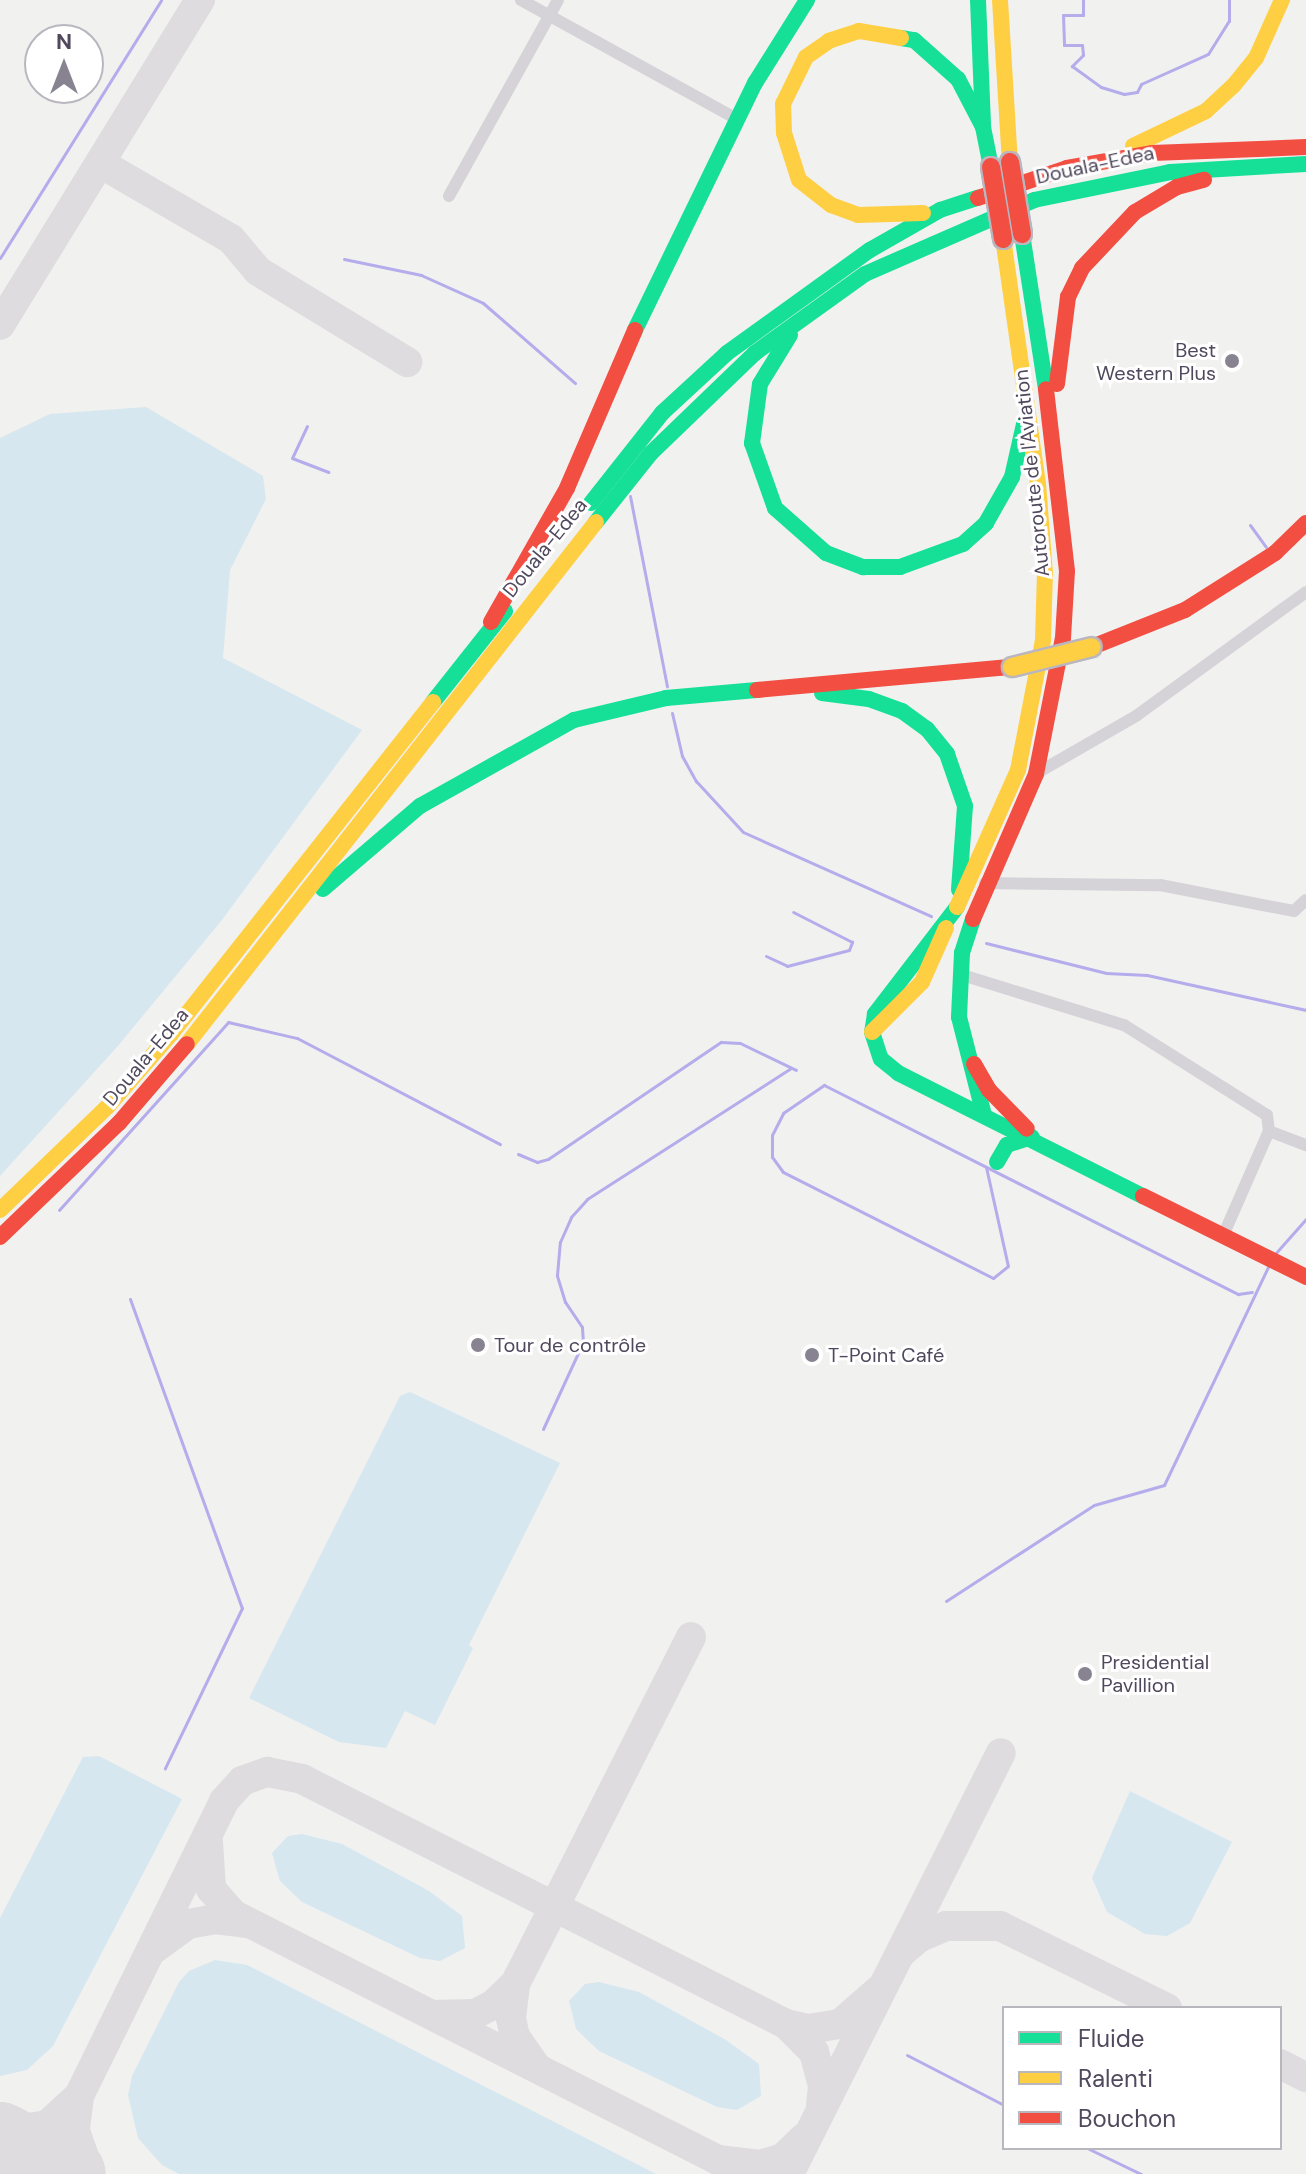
<!DOCTYPE html>
<meta charset="utf-8">
<style>
body{margin:0}
#map{position:relative;width:1306px;height:2174px;overflow:hidden;background:#f1f1f0;font-family:"DM Sans",sans-serif}
div>[style]{position:absolute}
.green>*{inset:0;background:#d6e7ef}
.stream>*{height:3px;margin:-1.5px;padding:0 1.5px;transform-origin:1.5px;border-radius:1.5px;background:#b4aceb}
.taxiway>*{height:30px;margin:-15px;padding:0 15px;transform-origin:15px;border-radius:15px;background:#dedcde}
.runway>*{height:74px;margin:-37px;padding:0 37px;transform-origin:37px;border-radius:37px;background:#dedcde}
.street>*{height:12px;margin:-6px;padding:0 6px;transform-origin:6px;border-radius:6px;background:#d5d3d8}
.fast>*{height:16px;margin:-8px;padding:0 8px;transform-origin:8px;border-radius:8px;background:#16e098}
.slow>*{height:16px;margin:-8px;padding:0 8px;transform-origin:8px;border-radius:8px;background:#ffcf43}
.jam>*{height:16px;margin:-8px;padding:0 8px;transform-origin:8px;border-radius:8px;background:#f24e42}
.bridges{filter:drop-shadow(2px 0 #bab6bf) drop-shadow(-2px 0 #bab6bf) drop-shadow(0 2px #bab6bf) drop-shadow(0 -2px #bab6bf)}
.slow-bridge>*{height:18px;margin:-9px;padding:0 9px;transform-origin:9px;border-radius:9px;background:#ffcf43}
.jam-bridge>*{height:18px;margin:-9px;padding:0 9px;transform-origin:9px;border-radius:9px;background:#f24e42}
.dots>*{width:22px;height:22px;translate:-50% -50%;box-sizing:border-box;border:4px solid #fff;border-radius:50%}
span{translate:-50% -50%;white-space:nowrap;text-align:center;line-height:1.15;-webkit-text-stroke:6px #fff;paint-order:stroke}
.street-label{font-size:20px;color:#50485c}
.poi-label{font-size:20px;color:#50485c}
.right{translate:-100% -50%;text-align:right}
.left{translate:0 -50%;text-align:left}
.legend{position:absolute;left:1002px;top:2006px;width:280px;height:144px;box-sizing:border-box;background:#fff;border:2px solid #b9b6be;margin:0;padding:10px 14px;list-style:none;font-size:24px;color:#50485c}
.legend li{display:flex;align-items:center;gap:16px;height:40px}
.legend b{width:40px;border:2px solid #b9b6be}
.north{position:absolute;left:24px;top:24px;width:80px;height:80px;box-sizing:border-box;background:#fff;border:2px solid #b9b6be;border-radius:50%;rotate:0deg;font-size:22px;font-weight:700;line-height:32px;text-align:center;color:#50485c}
.north::after{content:'';display:block;margin:auto;width:28px;height:36px;background:#888390;clip-path:polygon(50% 0,100% 100%,50% 72%,0 100%)}
</style>
<div id="map">
<div class="green">
<i style="clip-path:polygon(146px 407px,263px 476px,266px 499px,230px 570px,223px 658px,362px 730px,222px 920px,117px 1047px,0 1176px,0 438px,50px 414px)"></i>
<i style="clip-path:polygon(410px 1392px,560px 1463px,469px 1645px,473px 1648px,435px 1725px,405px 1711px,386px 1748px,339px 1742px,249px 1698px,400px 1396px)"></i>
<i style="clip-path:polygon(99px 1756px,182px 1799px,53px 2046px,27px 2070px,0 2076px,0 1918px,83px 1757px)"></i>
<i style="clip-path:polygon(1130px 1791px,1232px 1842px,1190px 1923px,1167px 1936px,1145px 1934px,1107px 1912px,1092px 1878px)"></i>
<i style="clip-path:polygon(302px 1834px,342px 1844px,429px 1891px,462px 1916px,465px 1948px,440px 1961px,420px 1958px,302px 1902px,280px 1881px,272px 1853px,288px 1836px)"></i>
<i style="clip-path:polygon(215px 1960px,247px 1965px,656px 2174px,179px 2174px,162px 2165px,138px 2138px,128px 2095px,132px 2076px,179px 1982px,189px 1971px)"></i>
<i style="clip-path:polygon(599px 1982px,639px 1992px,726px 2040px,759px 2064px,761px 2096px,737px 2110px,717px 2107px,599px 2051px,576px 2029px,569px 2001px,585px 1984px)"></i>
</div>
<div class="stream">
<i style="left:1083px;top:0;width:15px;rotate:90deg"></i>
<i style="left:1083px;top:15px;width:20px;rotate:180deg"></i>
<i style="left:1063px;top:15px;width:30px;rotate:88deg"></i>
<i style="left:1064px;top:45px;width:18px"></i>
<i style="left:1082px;top:45px;width:10px;rotate:84deg"></i>
<i style="left:1083px;top:55px;width:16px;rotate:135deg"></i>
<i style="left:1072px;top:66px;width:36px;rotate:36deg"></i>
<i style="left:1101px;top:87px;width:24px;rotate:17deg"></i>
<i style="left:1124px;top:94px;width:13px;rotate:-9deg"></i>
<i style="left:1137px;top:92px;width:9px;rotate:-63deg"></i>
<i style="left:1141px;top:84px;width:73px;rotate:-24.1deg"></i>
<i style="left:1208px;top:54px;width:39px;rotate:-58deg"></i>
<i style="left:1229px;top:21px;width:21px;rotate:-90deg"></i>
<i style="left:0;top:258px;width:304px;rotate:-58deg"></i>
<i style="left:344px;top:259px;width:79px;rotate:11.7deg"></i>
<i style="left:421px;top:275px;width:68px;rotate:24.3deg"></i>
<i style="left:483px;top:303px;width:122px;rotate:41deg"></i>
<i style="left:307px;top:426px;width:35px;rotate:115deg"></i>
<i style="left:292px;top:458px;width:39px;rotate:21deg"></i>
<i style="left:630px;top:496px;width:194px;rotate:79deg"></i>
<i style="left:1250px;top:525px;width:27px;rotate:54deg"></i>
<i style="left:672px;top:713px;width:44px;rotate:76.9deg"></i>
<i style="left:682px;top:756px;width:29px;rotate:61deg"></i>
<i style="left:696px;top:781px;width:69px;rotate:47.3deg"></i>
<i style="left:743px;top:832px;width:206px;rotate:24.1deg"></i>
<i style="left:986px;top:943px;width:124px;rotate:14deg"></i>
<i style="left:1106px;top:973px;width:41px;rotate:2.8deg"></i>
<i style="left:1147px;top:975px;width:163px;rotate:12.4deg"></i>
<i style="left:766px;top:956px;width:23px;rotate:25deg"></i>
<i style="left:787px;top:966px;width:64px;rotate:-14.5deg"></i>
<i style="left:849px;top:950px;width:9px;rotate:-69deg"></i>
<i style="left:852px;top:942px;width:66px;rotate:-153deg"></i>
<i style="left:518px;top:1154px;width:21px;rotate:23deg"></i>
<i style="left:537px;top:1162px;width:11px;rotate:-15deg"></i>
<i style="left:548px;top:1159px;width:209px;rotate:-34.1deg"></i>
<i style="left:721px;top:1042px;width:19px;rotate:3deg"></i>
<i style="left:740px;top:1043px;width:62px;rotate:25.7deg"></i>
<i style="left:986px;top:1167px;width:101px;rotate:77.5deg"></i>
<i style="left:1008px;top:1266px;width:19px;rotate:141deg"></i>
<i style="left:993px;top:1278px;width:235px;rotate:-153.2deg"></i>
<i style="left:783px;top:1172px;width:19px;rotate:-126deg"></i>
<i style="left:772px;top:1157px;width:22px;rotate:-90deg"></i>
<i style="left:772px;top:1135px;width:25px;rotate:-63deg"></i>
<i style="left:783px;top:1113px;width:50px;rotate:-34.3deg"></i>
<i style="left:824px;top:1085px;width:464px;rotate:26.8deg"></i>
<i style="left:1238px;top:1294px;width:14px;rotate:-8deg"></i>
<i style="left:59px;top:1210px;width:253px;rotate:-48deg"></i>
<i style="left:228px;top:1022px;width:71px;rotate:13.1deg"></i>
<i style="left:297px;top:1038px;width:229px;rotate:27.6deg"></i>
<i style="left:1274px;top:1255px;width:48px;rotate:-48.4deg"></i>
<i style="left:130px;top:1299px;width:329px;rotate:70.1deg"></i>
<i style="left:242px;top:1608px;width:178px;rotate:115.7deg"></i>
<i style="left:543px;top:1429px;width:96px;rotate:-65.3deg"></i>
<i style="left:583px;top:1342px;width:15px;rotate:-94deg"></i>
<i style="left:582px;top:1327px;width:30px;rotate:-124deg"></i>
<i style="left:565px;top:1302px;width:28px;rotate:-107deg"></i>
<i style="left:557px;top:1275px;width:33px;rotate:-85deg"></i>
<i style="left:560px;top:1242px;width:27px;rotate:-66deg"></i>
<i style="left:571px;top:1217px;width:24px;rotate:-48deg"></i>
<i style="left:587px;top:1199px;width:242px;rotate:-32.7deg"></i>
<i style="left:946px;top:1601px;width:176px;rotate:-33deg"></i>
<i style="left:1094px;top:1505px;width:73px;rotate:-15.9deg"></i>
<i style="left:1164px;top:1485px;width:244px;rotate:-64.5deg"></i>
<i style="left:907px;top:2055px;width:109px;rotate:27.3deg"></i>
<i style="left:1087px;top:2148px;width:60px;rotate:25.7deg"></i>
</div>
<div class="taxiway">
<i style="left:100px;top:163px;width:151px;rotate:30.1deg"></i>
<i style="left:231px;top:239px;width:42px;rotate:49.8deg"></i>
<i style="left:258px;top:271px;width:175px;rotate:31.4deg"></i>
<i style="left:0;top:325px;width:382px;rotate:-58.4deg"></i>
<i style="left:208px;top:1842px;width:47px;rotate:86.3deg"></i>
<i style="left:211px;top:1889px;width:35px;rotate:49deg"></i>
<i style="left:234px;top:1915px;width:542px;rotate:26.85deg"></i>
<i style="left:718px;top:2160px;width:21px;rotate:41deg"></i>
<i style="left:155px;top:1948px;width:41px;rotate:-36deg"></i>
<i style="left:188px;top:1924px;width:27px;rotate:-10deg"></i>
<i style="left:215px;top:1919px;width:31px;rotate:7deg"></i>
<i style="left:901px;top:1953px;width:23px;rotate:-41deg"></i>
<i style="left:918px;top:1938px;width:30px;rotate:-23deg"></i>
<i style="left:946px;top:1926px;width:54px"></i>
<i style="left:1000px;top:1926px;width:186px;rotate:26.2deg"></i>
<i style="left:432px;top:2015px;width:43px;rotate:-1.3deg"></i>
<i style="left:475px;top:2014px;width:20px;rotate:-27deg"></i>
<i style="left:493px;top:2005px;width:30px;rotate:-44deg"></i>
<i style="left:786px;top:2024px;width:40px;rotate:45deg"></i>
<i style="left:814px;top:2052px;width:35px;rotate:75deg"></i>
<i style="left:823px;top:2086px;width:19px;rotate:96deg"></i>
<i style="left:1280px;top:2064px;width:29px;rotate:27deg"></i>
<i style="left:537px;top:2068px;width:38px;rotate:-125deg"></i>
<i style="left:515px;top:2037px;width:19px;rotate:-102deg"></i>
<i style="left:511px;top:2018px;width:34px;rotate:-83deg"></i>
<i style="left:515px;top:1984px;width:389px;rotate:-63.1deg"></i>
<i style="left:79px;top:2096px;width:35px;rotate:97deg"></i>
<i style="left:75px;top:2131px;width:46px;rotate:70.8deg"></i>
<i style="left:0;top:2133px;width:48px;rotate:-9.7deg"></i>
<i style="left:47px;top:2125px;width:43px;rotate:-42.2deg"></i>
<i style="left:79px;top:2096px;width:329px;rotate:-63.8deg"></i>
<i style="left:224px;top:1801px;width:27px;rotate:-48deg"></i>
<i style="left:242px;top:1781px;width:27px;rotate:-20deg"></i>
<i style="left:267px;top:1772px;width:36px;rotate:11deg"></i>
<i style="left:302px;top:1779px;width:542px;rotate:26.85deg"></i>
<i style="left:786px;top:2024px;width:23px;rotate:13deg"></i>
<i style="left:808px;top:2029px;width:32px;rotate:-9deg"></i>
<i style="left:840px;top:2024px;width:52px;rotate:-41.1deg"></i>
<i style="left:718px;top:2160px;width:42px;rotate:6.8deg"></i>
<i style="left:760px;top:2165px;width:24px;rotate:-17deg"></i>
<i style="left:783px;top:2158px;width:28px;rotate:-44deg"></i>
<i style="left:789px;top:2174px;width:471px;rotate:-63.3deg"></i>
</div>
<div class="runway">
<i style="left:0;top:2139px;width:77px;rotate:26.9deg"></i>
</div>
<div class="street">
<i style="left:521px;top:0;width:247px;rotate:28.9deg"></i>
<i style="left:449px;top:196px;width:224px;rotate:-60.9deg"></i>
<i style="left:1037px;top:773px;width:114px;rotate:-29.9deg"></i>
<i style="left:1136px;top:716px;width:210px;rotate:-36.1deg"></i>
<i style="left:985px;top:883px;width:175px;rotate:0.7deg"></i>
<i style="left:1160px;top:885px;width:136px;rotate:11deg"></i>
<i style="left:1294px;top:911px;width:16px;rotate:-43deg"></i>
<i style="left:959px;top:974px;width:173px;rotate:17.2deg"></i>
<i style="left:1124px;top:1025px;width:169px;rotate:32.2deg"></i>
<i style="left:1267px;top:1115px;width:16px;rotate:83deg"></i>
<i style="left:1269px;top:1131px;width:115px;rotate:113.7deg"></i>
<i style="left:1269px;top:1131px;width:40px;rotate:21deg"></i>
</div>
<div class="fast">
<i style="left:978px;top:0;width:127px;rotate:87.7deg"></i>
<i style="left:983px;top:127px;width:41px;rotate:78.7deg"></i>
<i style="left:901px;top:38px;width:13px;rotate:9deg"></i>
<i style="left:914px;top:40px;width:59px;rotate:41.6deg"></i>
<i style="left:958px;top:79px;width:54px;rotate:62.5deg"></i>
<i style="left:1022px;top:234px;width:157px;rotate:81.2deg"></i>
<i style="left:635px;top:330px;width:275px;rotate:-64.1deg"></i>
<i style="left:755px;top:83px;width:98px;rotate:-57.9deg"></i>
<i style="left:790px;top:335px;width:57px;rotate:121.5deg"></i>
<i style="left:760px;top:384px;width:60px;rotate:97.7deg"></i>
<i style="left:752px;top:443px;width:69px;rotate:70.5deg"></i>
<i style="left:775px;top:508px;width:68px;rotate:41.4deg"></i>
<i style="left:826px;top:553px;width:40px;rotate:21deg"></i>
<i style="left:863px;top:567px;width:37px"></i>
<i style="left:900px;top:567px;width:67px;rotate:-20.1deg"></i>
<i style="left:963px;top:544px;width:31px;rotate:-42deg"></i>
<i style="left:986px;top:523px;width:53px;rotate:-60.5deg"></i>
<i style="left:1012px;top:477px;width:54px;rotate:-77.2deg"></i>
<i style="left:591px;top:503px;width:115px;rotate:-51.7deg"></i>
<i style="left:662px;top:413px;width:88px;rotate:-42.7deg"></i>
<i style="left:727px;top:353px;width:176px;rotate:-35.8deg"></i>
<i style="left:870px;top:250px;width:81px;rotate:-29.7deg"></i>
<i style="left:940px;top:210px;width:40px;rotate:-18deg"></i>
<i style="left:596px;top:522px;width:87px;rotate:-51.5deg"></i>
<i style="left:650px;top:454px;width:146px;rotate:-43.9deg"></i>
<i style="left:755px;top:353px;width:135px;rotate:-35.7deg"></i>
<i style="left:865px;top:274px;width:184px;rotate:-23.6deg"></i>
<i style="left:1034px;top:200px;width:139px;rotate:-11.6deg"></i>
<i style="left:1170px;top:172px;width:136px;rotate:-3.4deg"></i>
<i style="left:822px;top:693px;width:47px;rotate:7.3deg"></i>
<i style="left:869px;top:699px;width:35px;rotate:20deg"></i>
<i style="left:902px;top:711px;width:31px;rotate:36deg"></i>
<i style="left:927px;top:729px;width:32px;rotate:51deg"></i>
<i style="left:947px;top:754px;width:55px;rotate:70.9deg"></i>
<i style="left:965px;top:806px;width:84px;rotate:94.1deg"></i>
<i style="left:433px;top:702px;width:116px;rotate:-51.6deg"></i>
<i style="left:323px;top:889px;width:128px;rotate:-40.6deg"></i>
<i style="left:420px;top:806px;width:176px;rotate:-29.2deg"></i>
<i style="left:574px;top:720px;width:95px;rotate:-13.4deg"></i>
<i style="left:666px;top:698px;width:91px;rotate:-5deg"></i>
<i style="left:957px;top:907px;width:135px;rotate:127.5deg"></i>
<i style="left:875px;top:1014px;width:18px;rotate:99deg"></i>
<i style="left:872px;top:1032px;width:28px;rotate:72deg"></i>
<i style="left:881px;top:1059px;width:22px;rotate:39deg"></i>
<i style="left:898px;top:1073px;width:274px;rotate:26.7deg"></i>
<i style="left:973px;top:919px;width:36px;rotate:108deg"></i>
<i style="left:962px;top:953px;width:64px;rotate:92.7deg"></i>
<i style="left:959px;top:1017px;width:101px;rotate:75.7deg"></i>
<i style="left:997px;top:1162px;width:20px;rotate:-60deg"></i>
<i style="left:1007px;top:1145px;width:26px;rotate:-18deg"></i>
</div>
<div class="slow">
<i style="left:1000px;top:0;width:162px;rotate:86.5deg"></i>
<i style="left:901px;top:38px;width:43px;rotate:-170.5deg"></i>
<i style="left:859px;top:31px;width:32px;rotate:162deg"></i>
<i style="left:829px;top:41px;width:28px;rotate:145deg"></i>
<i style="left:806px;top:57px;width:52px;rotate:116.1deg"></i>
<i style="left:783px;top:104px;width:29px;rotate:88deg"></i>
<i style="left:784px;top:133px;width:49px;rotate:72.3deg"></i>
<i style="left:799px;top:180px;width:41px;rotate:38deg"></i>
<i style="left:831px;top:205px;width:29px;rotate:20deg"></i>
<i style="left:858px;top:215px;width:65px;rotate:-1.8deg"></i>
<i style="left:1133px;top:146px;width:81px;rotate:-25.6deg"></i>
<i style="left:1206px;top:111px;width:38px;rotate:-43deg"></i>
<i style="left:1234px;top:85px;width:35px;rotate:-51deg"></i>
<i style="left:1256px;top:58px;width:64px;rotate:-65.9deg"></i>
<i style="left:957px;top:907px;width:150px;rotate:-66deg"></i>
<i style="left:1018px;top:770px;width:132px;rotate:-79.1deg"></i>
<i style="left:1043px;top:640px;width:66px;rotate:-88.3deg"></i>
<i style="left:1045px;top:574px;width:90px;rotate:-94.4deg"></i>
<i style="left:1038px;top:484px;width:247px;rotate:-98.1deg"></i>
<i style="left:872px;top:1032px;width:71px;rotate:-45deg"></i>
<i style="left:922px;top:982px;width:59px;rotate:-66deg"></i>
<i style="left:187px;top:1044px;width:663px;rotate:-51.92deg"></i>
<i style="left:0;top:1210px;width:150px;rotate:-43.9deg"></i>
<i style="left:108px;top:1106px;width:96px;rotate:-48.8deg"></i>
<i style="left:171px;top:1034px;width:423px;rotate:-51.7deg"></i>
</div>
<div class="jam">
<i style="left:978px;top:198px;width:94px;rotate:-18.6deg"></i>
<i style="left:1067px;top:168px;width:86px;rotate:-10deg"></i>
<i style="left:1152px;top:153px;width:154px;rotate:-2.2deg"></i>
<i style="left:1057px;top:384px;width:88px;rotate:-82.8deg"></i>
<i style="left:1068px;top:297px;width:32px;rotate:-64deg"></i>
<i style="left:1082px;top:268px;width:77px;rotate:-46.6deg"></i>
<i style="left:1135px;top:212px;width:49px;rotate:-30.8deg"></i>
<i style="left:1177px;top:187px;width:28px;rotate:-15deg"></i>
<i style="left:491px;top:622px;width:154px;rotate:-60.4deg"></i>
<i style="left:567px;top:488px;width:172px;rotate:-66.7deg"></i>
<i style="left:1092px;top:647px;width:100px;rotate:-21.7deg"></i>
<i style="left:1185px;top:610px;width:107px;rotate:-32.3deg"></i>
<i style="left:1275px;top:553px;width:43px;rotate:-44.1deg"></i>
<i style="left:757px;top:690px;width:256px;rotate:-5.2deg"></i>
<i style="left:973px;top:919px;width:158px;rotate:-66.5deg"></i>
<i style="left:1036px;top:774px;width:139px;rotate:-78.8deg"></i>
<i style="left:1063px;top:638px;width:67px;rotate:-86.6deg"></i>
<i style="left:1067px;top:571px;width:183px;rotate:-96.6deg"></i>
<i style="left:974px;top:1064px;width:30px;rotate:60deg"></i>
<i style="left:989px;top:1090px;width:54px;rotate:45.7deg"></i>
<i style="left:1143px;top:1196px;width:182px;rotate:26.4deg"></i>
<i style="left:0;top:1237px;width:165px;rotate:-43.8deg"></i>
<i style="left:119px;top:1123px;width:104px;rotate:-49.3deg"></i>
</div>
<div class="bridges">
<div class="slow-bridge">
<i style="left:1012px;top:667px;width:82px;rotate:-14deg"></i>
</div>
<div class="jam-bridge">
<i style="left:1010px;top:162px;width:73px;rotate:80.5deg"></i>
<i style="left:991px;top:167px;width:73px;rotate:80.5deg"></i>
</div>
</div>
<div class="dots">
<i style="left:1232px;top:361px;background:#888390"></i>
<i style="left:478px;top:1345px;background:#888390"></i>
<i style="left:812px;top:1355px;background:#888390"></i>
<i style="left:1085px;top:1674px;background:#888390"></i>
</div>
<div class="street-label">
<span style="left:1095px;top:165px;rotate:-12deg">Douala-Edea</span>
<span style="left:1032px;top:473px;rotate:-96deg">Autoroute de l'Aviation</span>
<span style="left:545px;top:548px;rotate:-51deg">Douala-Edea</span>
<span style="left:146px;top:1057px;rotate:-50deg">Douala-Edea</span>
</div>
<div class="poi-label">
<span class="right" style="left:1216px;top:362px">Best<br>Western Plus</span>
<span class="left" style="left:494px;top:1345px">Tour de contrôle</span>
<span class="left" style="left:828px;top:1355px">T-Point Café</span>
<span class="left" style="left:1101px;top:1674px">Presidential<br>Pavillion</span>
</div>
<ul class="legend">
<li><b style="height:10px;background:#16e098"></b>Fluide</li>
<li><b style="height:10px;background:#ffcf43"></b>Ralenti</li>
<li><b style="height:10px;background:#f24e42"></b>Bouchon</li>
</ul>
<div class="north">N</div>
</div>
